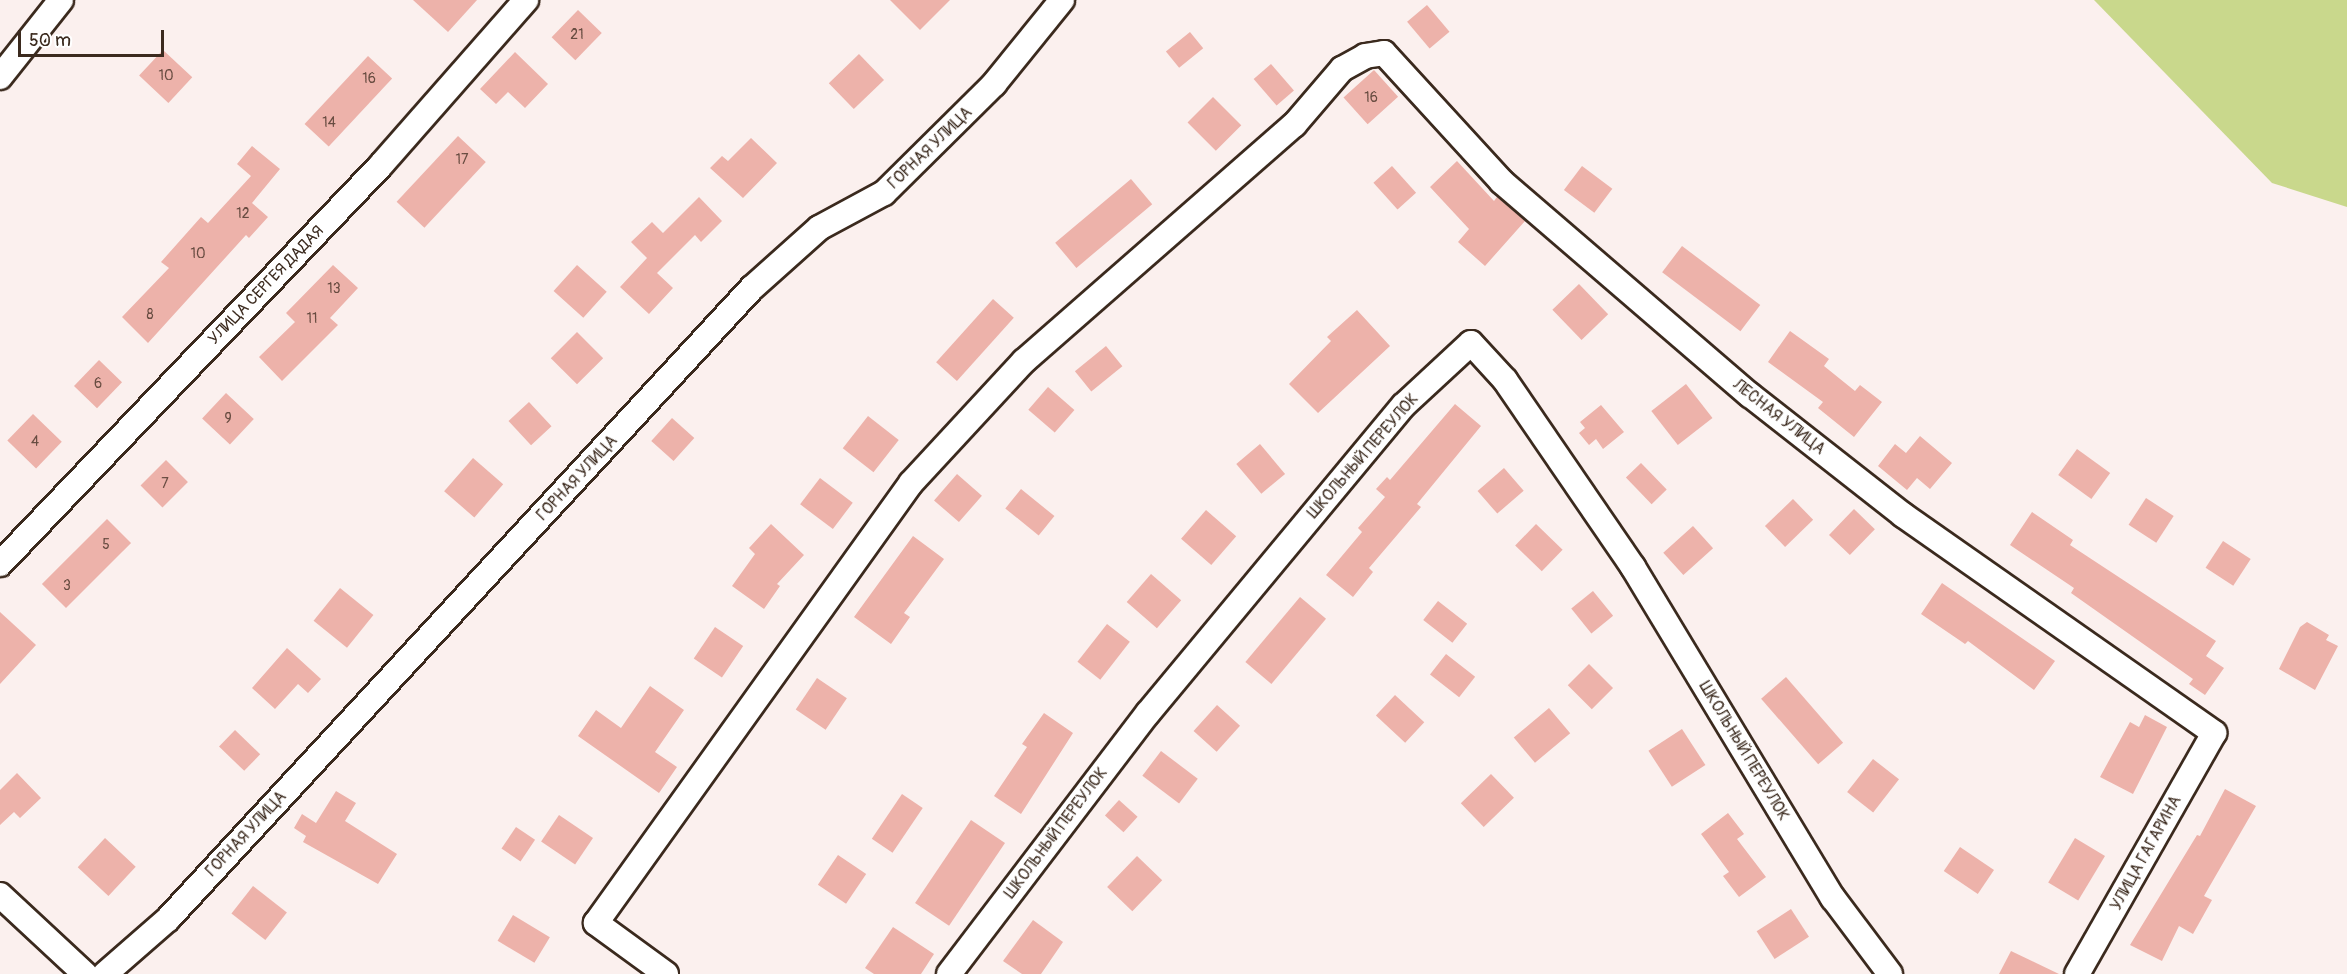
<!DOCTYPE html>
<meta charset="utf-8">
<style>
body{margin:0}
#map{position:relative;width:2347px;height:974px;overflow:hidden;background:#fbf0ee;font-family:Pangolin,sans-serif}
div>[style]{position:absolute}
.green>*{inset:0;background:#c9d88c}
.building>*{inset:0;background:#edb2aa;transform-origin:0 0}
.roads{filter:drop-shadow(2px 0 #3b2a1e) drop-shadow(-2px 0 #3b2a1e) drop-shadow(0 2px #3b2a1e) drop-shadow(0 -2px #3b2a1e)}
.minor>*{height:24px;margin:-12px;padding:0 12px;transform-origin:12px;border-radius:12px;background:#fff}
span{translate:-50% -50%;white-space:nowrap;text-align:center;line-height:1.15;-webkit-text-stroke:5px #fff;paint-order:stroke}
.number-label{font-size:14px;color:#684c41}
.number-label span{-webkit-text-stroke-width:0}
.street-label{font-size:16px;color:#3b2a1e}
.scale{position:absolute;left:18px;top:30px;width:146px;height:27px;box-sizing:border-box;border:3px solid #3b2a1e;border-top:0;padding-left:8px;font-size:18px;line-height:21px;white-space:nowrap;color:#3b2a1e;-webkit-text-stroke:4px #fff;paint-order:stroke}
</style>
<div id="map">
<div class="green">
<i style="clip-path:polygon(2094px 0,2347px 0,2347px 207px,2272px 183px)"></i>
</div>
<div class="building">
<i style="clip-path:polygon(413px 0,477px 0,448px 32px)"></i>
<i style="clip-path:polygon(890px 0,950px 0,920px 30px)"></i>
<i style="left:1427px;top:5px;width:35px;height:26px;rotate:50deg"></i>
<i style="left:578px;top:10px;width:33px;height:38px;rotate:44deg"></i>
<i style="left:1190px;top:32px;width:21px;height:31px;rotate:51deg"></i>
<i style="left:163px;top:50px;width:40px;height:35px;rotate:43deg"></i>
<i style="clip-path:polygon(515px 52px,548px 84px,525px 108px,508px 92px,496px 104px,480px 89px)"></i>
<i style="left:859px;top:54px;width:36px;height:42px;rotate:46deg"></i>
<i style="left:368px;top:56px;width:33px;height:93px;rotate:43deg"></i>
<i style="left:1271px;top:64px;width:35px;height:23px;rotate:49deg"></i>
<i style="left:1374px;top:70px;width:36px;height:41px;rotate:48deg"></i>
<i style="left:1213px;top:97px;width:40px;height:36px;rotate:45deg"></i>
<i style="left:458px;top:136px;width:38px;height:90px;rotate:43deg"></i>
<i style="clip-path:polygon(751px 138px,777px 163px,743px 198px,710px 168px,722px 156px,728px 161px)"></i>
<i style="clip-path:polygon(252px 146px,280px 169px,252px 203px,268px 217px,249px 238px,246px 235px,148px 343px,122px 317px,169px 268px,161px 262px,201px 217px,208px 223px,251px 176px,237px 164px)"></i>
<i style="clip-path:polygon(1457px 161px,1494px 201px,1497px 197px,1525px 221px,1485px 266px,1458px 242px,1469px 229px,1430px 187px)"></i>
<i style="left:1392px;top:166px;width:36px;height:25px;rotate:48deg"></i>
<i style="left:1582px;top:166px;width:38px;height:30px;rotate:37deg"></i>
<i style="left:1131px;top:179px;width:33px;height:99px;rotate:50deg"></i>
<i style="clip-path:polygon(699px 197px,722px 221px,701px 242px,695px 235px,657px 273px,673px 288px,649px 314px,620px 287px,647px 258px,631px 242px,652px 222px,663px 233px)"></i>
<i style="left:1682px;top:246px;width:98px;height:33px;rotate:37deg"></i>
<i style="clip-path:polygon(333px 265px,358px 288px,330px 318px,338px 325px,282px 381px,259px 357px,295px 322px,286px 313px)"></i>
<i style="left:577px;top:265px;width:40px;height:35px;rotate:42deg"></i>
<i style="left:1579px;top:284px;width:42px;height:37px;rotate:46deg"></i>
<i style="left:993px;top:299px;width:28px;height:85px;rotate:42deg"></i>
<i style="clip-path:polygon(1357px 310px,1390px 346px,1318px 413px,1289px 384px,1331px 341px,1327px 337px)"></i>
<i style="clip-path:polygon(1790px 331px,1829px 359px,1824px 366px,1855px 391px,1860px 385px,1882px 402px,1854px 437px,1818px 408px,1823px 402px,1768px 362px)"></i>
<i style="left:577px;top:332px;width:37px;height:37px;rotate:45deg"></i>
<i style="left:1106px;top:346px;width:26px;height:40px;rotate:51deg"></i>
<i style="left:99px;top:360px;width:32px;height:36px;rotate:44deg"></i>
<i style="left:1686px;top:384px;width:43px;height:44px;rotate:52deg"></i>
<i style="left:1048px;top:387px;width:35px;height:30px;rotate:41deg"></i>
<i style="left:226px;top:393px;width:38px;height:35px;rotate:43deg"></i>
<i style="left:529px;top:402px;width:33px;height:28px;rotate:47deg"></i>
<i style="clip-path:polygon(1455px 404px,1481px 426px,1417px 504px,1421px 507px,1369px 568px,1373px 572px,1353px 597px,1326px 575px,1362px 532px,1358px 528px,1385px 497px,1376px 489px,1387px 477px,1390px 480px)"></i>
<i style="clip-path:polygon(1601px 405px,1624px 432px,1603px 449px,1596px 439px,1589px 445px,1579px 433px,1585px 428px,1580px 422px)"></i>
<i style="left:33px;top:414px;width:40px;height:37px;rotate:44deg"></i>
<i style="left:868px;top:416px;width:39px;height:41px;rotate:38deg"></i>
<i style="left:672px;top:418px;width:30px;height:31px;rotate:42deg"></i>
<i style="clip-path:polygon(1920px 436px,1952px 463px,1930px 489px,1917px 478px,1907px 490px,1878px 466px,1895px 444px,1906px 453px)"></i>
<i style="left:1260px;top:444px;width:39px;height:31px;rotate:50deg"></i>
<i style="left:2077px;top:449px;width:41px;height:32px;rotate:36deg"></i>
<i style="left:473px;top:458px;width:40px;height:44px;rotate:41deg"></i>
<i style="left:166px;top:460px;width:31px;height:36px;rotate:45deg"></i>
<i style="left:1641px;top:463px;width:37px;height:21px;rotate:46deg"></i>
<i style="left:1504px;top:468px;width:30px;height:35px;rotate:49deg"></i>
<i style="left:957px;top:474px;width:33px;height:35px;rotate:41deg"></i>
<i style="left:820px;top:478px;width:41px;height:33px;rotate:37deg"></i>
<i style="left:1021px;top:489px;width:43px;height:25px;rotate:39deg"></i>
<i style="left:2146px;top:498px;width:33px;height:32px;rotate:33deg"></i>
<i style="left:1793px;top:499px;width:29px;height:39px;rotate:46deg"></i>
<i style="left:1854px;top:509px;width:29px;height:36px;rotate:44deg"></i>
<i style="left:1206px;top:510px;width:40px;height:38px;rotate:41deg"></i>
<i style="clip-path:polygon(2032px 512px,2073px 540px,2070px 545px,2216px 641px,2206px 656px,2224px 668px,2205px 695px,2189px 684px,2193px 679px,2071px 593px,2074px 588px,2010px 545px)"></i>
<i style="left:107px;top:519px;width:34px;height:92px;rotate:45deg"></i>
<i style="clip-path:polygon(771px 524px,804px 555px,777px 584px,780px 586px,764px 609px,732px 586px,755px 554px,749px 548px)"></i>
<i style="left:1536px;top:524px;width:37px;height:30px;rotate:44deg"></i>
<i style="left:1693px;top:526px;width:30px;height:40px;rotate:48deg"></i>
<i style="clip-path:polygon(913px 536px,944px 559px,904px 613px,910px 617px,891px 644px,854px 617px)"></i>
<i style="left:2223px;top:541px;width:33px;height:32px;rotate:33deg"></i>
<i style="left:1151px;top:574px;width:40px;height:37px;rotate:41deg"></i>
<i style="clip-path:polygon(1942px 583px,2055px 661px,2034px 690px,1968px 641px,1965px 644px,1921px 614px)"></i>
<i style="left:340px;top:588px;width:43px;height:42px;rotate:39deg"></i>
<i style="left:1593px;top:591px;width:32px;height:28px;rotate:51deg"></i>
<i style="left:1300px;top:597px;width:34px;height:85px;rotate:40deg"></i>
<i style="left:1438px;top:601px;width:37px;height:24px;rotate:38deg"></i>
<i style="clip-path:polygon(0 612px,36px 645px,0 684px)"></i>
<i style="clip-path:polygon(2307px 622px,2329px 635px,2326px 640px,2338px 646px,2315px 690px,2279px 669px,2300px 627px)"></i>
<i style="left:1107px;top:624px;width:29px;height:48px;rotate:38deg"></i>
<i style="left:715px;top:627px;width:34px;height:38px;rotate:34deg"></i>
<i style="clip-path:polygon(287px 648px,321px 679px,308px 693px,298px 684px,275px 709px,252px 688px)"></i>
<i style="left:1446px;top:654px;width:37px;height:26px;rotate:38deg"></i>
<i style="left:1589px;top:664px;width:34px;height:30px;rotate:45deg"></i>
<i style="left:1786px;top:677px;width:87px;height:33px;rotate:49deg"></i>
<i style="left:817px;top:678px;width:36px;height:38px;rotate:34deg"></i>
<i style="clip-path:polygon(650px 686px,684px 710px,655px 752px,677px 767px,659px 793px,578px 736px,596px 710px,621px 728px)"></i>
<i style="left:1395px;top:695px;width:40px;height:28px;rotate:43deg"></i>
<i style="left:1217px;top:705px;width:31px;height:35px;rotate:42deg"></i>
<i style="left:1549px;top:708px;width:33px;height:46px;rotate:50deg"></i>
<i style="clip-path:polygon(1044px 713px,1073px 733px,1021px 814px,994px 796px,1027px 747px,1022px 744px)"></i>
<i style="clip-path:polygon(2145px 715px,2167px 727px,2133px 794px,2100px 777px,2130px 722px,2139px 727px)"></i>
<i style="left:1682px;top:729px;width:43px;height:40px;rotate:57deg"></i>
<i style="left:235px;top:730px;width:35px;height:23px;rotate:44deg"></i>
<i style="left:1161px;top:751px;width:46px;height:31px;rotate:37deg"></i>
<i style="left:1873px;top:759px;width:33px;height:42px;rotate:38deg"></i>
<i style="clip-path:polygon(17px 773px,41px 798px,20px 818px,14px 812px,0 825px,0 790px)"></i>
<i style="left:1491px;top:774px;width:33px;height:42px;rotate:46deg"></i>
<i style="clip-path:polygon(2225px 789px,2256px 806px,2204px 896px,2212px 900px,2193px 934px,2179px 926px,2162px 961px,2130px 945px,2197px 835px,2200px 836px)"></i>
<i style="clip-path:polygon(336px 791px,356px 803px,345px 821px,397px 854px,378px 884px,303px 842px,306px 836px,294px 828px,302px 814px,316px 823px)"></i>
<i style="left:902px;top:794px;width:25px;height:54px;rotate:34deg"></i>
<i style="left:1119px;top:800px;width:25px;height:21px;rotate:42deg"></i>
<i style="clip-path:polygon(1728px 813px,1744px 834px,1737px 839px,1766px 877px,1739px 897px,1723px 876px,1729px 872px,1701px 834px)"></i>
<i style="left:559px;top:815px;width:41px;height:32px;rotate:34deg"></i>
<i style="left:971px;top:820px;width:41px;height:100px;rotate:34deg"></i>
<i style="left:516px;top:827px;width:23px;height:26px;rotate:34deg"></i>
<i style="left:105px;top:838px;width:42px;height:40px;rotate:43deg"></i>
<i style="left:2075px;top:838px;width:35px;height:52px;rotate:31deg"></i>
<i style="left:1960px;top:847px;width:41px;height:29px;rotate:34deg"></i>
<i style="left:838px;top:855px;width:34px;height:36px;rotate:34deg"></i>
<i style="left:1137px;top:856px;width:35px;height:43px;rotate:44deg"></i>
<i style="left:253px;top:886px;width:43px;height:35px;rotate:38deg"></i>
<i style="left:1791px;top:909px;width:33px;height:41px;rotate:57deg"></i>
<i style="left:513px;top:915px;width:43px;height:30px;rotate:31deg"></i>
<i style="clip-path:polygon(1033px 920px,1063px 942px,1041px 974px,1022px 974px,1003px 961px)"></i>
<i style="clip-path:polygon(893px 927px,934px 954px,921px 974px,874px 974px,865px 968px)"></i>
<i style="clip-path:polygon(2011px 951px,2059px 974px,1999px 974px)"></i>
</div>
<div class="roads">
<div class="minor">
<i style="left:0;top:77px;width:98px;rotate:-51.6deg"></i>
<i style="left:0;top:564px;width:552px;rotate:-46.32deg"></i>
<i style="left:381px;top:165px;width:220px;rotate:-48.7deg"></i>
<i style="left:0;top:895px;width:116px;rotate:42.9deg"></i>
<i style="left:105px;top:974px;width:84px;rotate:-41.1deg"></i>
<i style="left:168px;top:919px;width:860px;rotate:-47.22deg"></i>
<i style="left:752px;top:288px;width:90px;rotate:-41.8deg"></i>
<i style="left:819px;top:228px;width:74px;rotate:-28.3deg"></i>
<i style="left:884px;top:193px;width:155px;rotate:-44.7deg"></i>
<i style="left:994px;top:84px;width:108px;rotate:-51deg"></i>
<i style="left:666px;top:974px;width:87px;rotate:-143.9deg"></i>
<i style="left:596px;top:923px;width:541px;rotate:-54.4deg"></i>
<i style="left:911px;top:483px;width:166px;rotate:-47.2deg"></i>
<i style="left:1024px;top:361px;width:359px;rotate:-41.2deg"></i>
<i style="left:1294px;top:125px;width:74px;rotate:-49.4deg"></i>
<i style="left:1342px;top:69px;width:26px;rotate:-29deg"></i>
<i style="left:1365px;top:56px;width:19px;rotate:-9deg"></i>
<i style="left:1384px;top:53px;width:175px;rotate:47.5deg"></i>
<i style="left:1502px;top:182px;width:327px;rotate:40.7deg"></i>
<i style="left:1750px;top:395px;width:194px;rotate:38.1deg"></i>
<i style="left:1903px;top:515px;width:380px;rotate:35deg"></i>
<i style="left:2214px;top:733px;width:277px;rotate:119.6deg"></i>
<i style="left:949px;top:974px;width:328px;rotate:-52.7deg"></i>
<i style="left:1148px;top:713px;width:400px;rotate:-50.3deg"></i>
<i style="left:1404px;top:405px;width:91px;rotate:-42.8deg"></i>
<i style="left:1471px;top:343px;width:50px;rotate:47.4deg"></i>
<i style="left:1505px;top:380px;width:227px;rotate:55.6deg"></i>
<i style="left:1633px;top:567px;width:387px;rotate:58.9deg"></i>
<i style="left:1833px;top:898px;width:95px;rotate:53.1deg"></i>
</div>
</div>
<div class="number-label">
<span style="left:577px;top:35px">21</span>
<span style="left:166px;top:76px">10</span>
<span style="left:369px;top:79px">16</span>
<span style="left:1371px;top:98px">16</span>
<span style="left:329px;top:123px">14</span>
<span style="left:462px;top:160px">17</span>
<span style="left:243px;top:214px">12</span>
<span style="left:198px;top:254px">10</span>
<span style="left:334px;top:289px">13</span>
<span style="left:150px;top:315px">8</span>
<span style="left:312px;top:319px">11</span>
<span style="left:98px;top:384px">6</span>
<span style="left:228px;top:419px">9</span>
<span style="left:35px;top:442px">4</span>
<span style="left:165px;top:484px">7</span>
<span style="left:106px;top:545px">5</span>
<span style="left:67px;top:586px">3</span>
</div>
<div class="street-label">
<span style="left:930px;top:148px;rotate:-44deg">ГОРНАЯ УЛИЦА</span>
<span style="left:266px;top:285px;rotate:-46deg">УЛИЦА СЕРГЕЯ ДАДАЯ</span>
<span style="left:1779px;top:417px;rotate:38deg">ЛЕСНАЯ УЛИЦА</span>
<span style="left:1363px;top:456px;rotate:-49deg">ШКОЛЬНЫЙ ПЕРЕУЛОК</span>
<span style="left:577px;top:478px;rotate:-47deg">ГОРНАЯ УЛИЦА</span>
<span style="left:1744px;top:751px;rotate:59deg">ШКОЛЬНЫЙ ПЕРЕУЛОК</span>
<span style="left:1056px;top:833px;rotate:-53deg">ШКОЛЬНЫЙ ПЕРЕУЛОК</span>
<span style="left:246px;top:834px;rotate:-47deg">ГОРНАЯ УЛИЦА</span>
<span style="left:2146px;top:853px;rotate:-61deg">УЛИЦА ГАГАРИНА</span>
</div>
<div class="scale">50 m</div>
</div>
